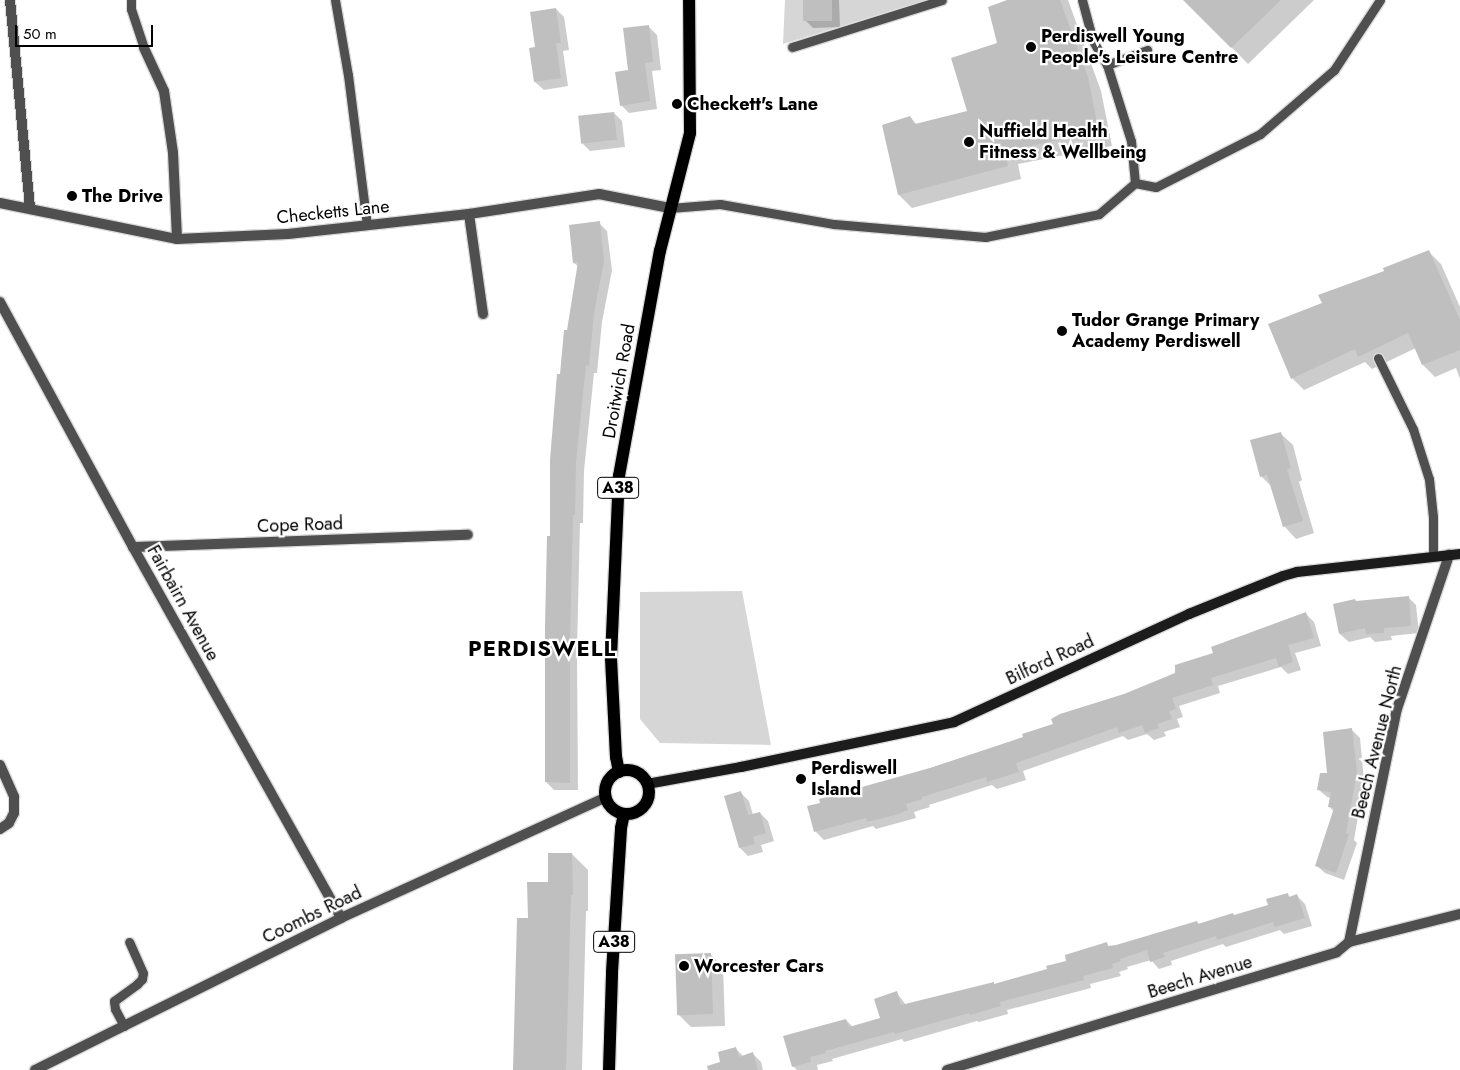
<!DOCTYPE html>
<style>
body{margin:0}
#map{position:relative;width:1460px;height:1070px;overflow:hidden;background:#fff;font-family:Jost,sans-serif}
div>[style]{position:absolute}
.green>*{inset:0;background:#d6d6d6}
.shadow>*{inset:0;background:#0003}
.building>*{inset:0;background:#bfbfbf;transform-origin:0 0}
.roads{filter:drop-shadow(1px 0 #dbdbdb) drop-shadow(-1px 0 #dbdbdb) drop-shadow(0 1px #dbdbdb) drop-shadow(0 -1px #dbdbdb)}
.lane>*{height:9px;margin:-4.5px;padding:0 4.5px;transform-origin:4.5px;border-radius:4.5px;background:#4f4f4f}
.street>*{height:10px;margin:-5px;padding:0 5px;transform-origin:5px;border-radius:5px;background:#4f4f4f}
.secondary>*{height:10px;margin:-5px;padding:0 5px;transform-origin:5px;border-radius:5px;background:#1c1c1c}
.primary>*{height:12px;margin:-6px;padding:0 6px;transform-origin:6px;border-radius:6px;background:#000}
.primary>.ring{margin:-6px;padding:0;box-sizing:content-box;background:none;border:12px solid #000;border-radius:50%}
.dots>*{width:14px;height:14px;translate:-50% -50%;box-sizing:border-box;border:2px solid #fff;border-radius:50%}
span{translate:-50% -50%;white-space:nowrap;text-align:center;line-height:1.15;-webkit-text-stroke:4.5px #fff;paint-order:stroke}
.shield-label span{padding:1px 4px;background:#fff;border:1px solid;border-radius:4px;-webkit-text-stroke-width:0}
.shield-label{font-size:16px;color:#000;font-weight:700}
.poi-label{font-size:18px;color:#000;font-weight:700}
.left{translate:0 -50%;text-align:left}
.street-label{font-size:18px;color:#000}
.district-label{font-size:22px;color:#000;font-weight:700;letter-spacing:1px}
.scale{position:absolute;left:15px;top:25px;width:138px;height:22px;box-sizing:border-box;border:2px solid #000;border-top:0;padding-left:6px;font-size:15px;line-height:18px;white-space:nowrap;color:#000;-webkit-text-stroke:4px #fff;paint-order:stroke}
</style>
<div id="map">
<div class="green">
<i style="clip-path:polygon(785px 0,926px 0,783px 44px)"></i>
<i style="clip-path:polygon(742px 591px,771px 745px,660px 743px,640px 719px,640px 592px)"></i>
</div>
<div class="shadow">
<i style="clip-path:polygon(804px 0,839px 0,840px 27px,813px 28px,805px 20px)"></i>
<i style="clip-path:polygon(1010px 0,1068px 0,1101px 91px,1112px 146px,1018px 164px,1021px 179px,912px 208px,899px 195px,884px 126px,910px 117px,917px 125px,968px 112px,999px 44px)"></i>
<i style="clip-path:polygon(1185px 0,1314px 0,1248px 64px)"></i>
<i style="clip-path:polygon(556px 9px,564px 17px,569px 50px,563px 51px,568px 86px,544px 90px,535px 82px,536px 48px)"></i>
<i style="clip-path:polygon(649px 27px,657px 35px,661px 70px,652px 71px,657px 109px,629px 113px,621px 105px)"></i>
<i style="clip-path:polygon(614px 113px,622px 121px,625px 147px,590px 151px,582px 143px)"></i>
<i style="clip-path:polygon(599px 223px,607px 231px,612px 270px,602px 322px,597px 373px,594px 373px,584px 471px,583px 523px,580px 523px,577px 649px,578px 790px,554px 790px,546px 782px,551px 538px,561px 376px,579px 267px,574px 263px)"></i>
<i style="clip-path:polygon(1429px 252px,1441px 264px,1460px 307px,1460px 379px,1456px 368px,1435px 377px,1423px 365px,1416px 348px,1372px 369px,1365px 362px,1304px 390px,1292px 378px,1324px 304px)"></i>
<i style="clip-path:polygon(1280px 433px,1293px 445px,1302px 480px,1299px 482px,1314px 533px,1296px 539px,1284px 526px,1272px 487px,1261px 476px)"></i>
<i style="clip-path:polygon(1408px 597px,1416px 605px,1419px 633px,1391px 636px,1392px 640px,1375px 642px,1370px 637px,1349px 642px,1340px 634px,1357px 602px)"></i>
<i style="clip-path:polygon(1306px 614px,1314px 622px,1321px 646px,1295px 653px,1301px 670px,1288px 674px,1281px 667px,1218px 686px,1220px 693px,1179px 706px,1183px 717px,1177px 719px,1180px 727px,1164px 732px,1166px 736px,1154px 740px,1147px 734px,1128px 740px,1123px 736px,1023px 771px,1026px 780px,997px 789px,992px 785px,929px 805px,930px 807px,914px 812px,916px 818px,876px 829px,873px 826px,824px 840px,816px 832px,809px 807px,1024px 738px,1176px 674px,1214px 654px)"></i>
<i style="clip-path:polygon(1352px 730px,1360px 738px,1364px 781px,1354px 840px,1357px 843px,1344px 880px,1325px 873px,1316px 865px,1334px 812px,1330px 807px,1331px 798px,1327px 797px,1318px 789px)"></i>
<i style="clip-path:polygon(741px 793px,749px 801px,753px 815px,760px 813px,768px 821px,774px 841px,761px 845px,763px 852px,748px 856px,740px 848px,726px 797px)"></i>
<i style="clip-path:polygon(572px 854px,588px 870px,588px 911px,586px 911px,582px 1070px,514px 1070px,529px 919px,550px 883px)"></i>
<i style="clip-path:polygon(1287px 894px,1291px 898px,1297px 896px,1305px 904px,1312px 926px,1284px 934px,1280px 930px,1226px 947px,1223px 944px,1171px 961px,1172px 965px,1159px 969px,1151px 960px,1127px 967px,1128px 969px,1119px 972px,1121px 976px,1090px 984px,1091px 988px,1007px 1010px,1008px 1014px,979px 1022px,977px 1021px,904px 1042px,902px 1039px,832px 1059px,833px 1061px,817px 1065px,818px 1070px,797px 1070px,793px 1066px,846px 1020px,853px 1027px,881px 1019px,897px 993px,906px 1005px,993px 983px,995px 985px,1049px 969px,1106px 944px,1109px 947px,1116px 946px,1197px 922px,1200px 925px,1233px 914px,1235px 916px,1269px 906px)"></i>
<i style="clip-path:polygon(710px 954px,723px 967px,725px 1026px,691px 1027px,679px 1015px)"></i>
<i style="clip-path:polygon(736px 1049px,744px 1057px,753px 1054px,761px 1062px,763px 1070px,724px 1070px)"></i>
</div>
<div class="building">
<i style="left:803px;top:0;width:29px;height:21px"></i>
<i style="clip-path:polygon(1007px 0,1060px 0,1088px 77px,1099px 132px,1005px 151px,1008px 166px,898px 195px,882px 125px,910px 116px,915px 124px,967px 111px,951px 58px,997px 43px,988px 7px)"></i>
<i style="clip-path:polygon(1183px 0,1281px 0,1231px 48px)"></i>
<i style="clip-path:polygon(556px 8px,561px 43px,556px 43px,561px 78px,534px 82px,529px 48px,535px 47px,530px 12px)"></i>
<i style="clip-path:polygon(649px 25px,653px 62px,645px 63px,650px 101px,620px 106px,615px 72px,628px 70px,623px 28px)"></i>
<i style="left:614px;top:112px;width:28px;height:36px;rotate:84deg"></i>
<i style="clip-path:polygon(600px 221px,604px 262px,594px 313px,589px 366px,586px 365px,576px 462px,575px 515px,573px 515px,570px 640px,570px 783px,545px 782px,545px 627px,547px 536px,550px 536px,550px 460px,557px 374px,560px 374px,564px 330px,567px 330px,578px 262px,573px 263px,569px 225px)"></i>
<i style="clip-path:polygon(1429px 250px,1460px 320px,1460px 350px,1422px 365px,1408px 333px,1358px 357px,1355px 349px,1291px 379px,1268px 324px,1322px 303px,1318px 295px,1384px 271px,1383px 268px)"></i>
<i style="clip-path:polygon(1281px 432px,1291px 468px,1287px 469px,1303px 521px,1283px 527px,1267px 475px,1260px 477px,1250px 440px)"></i>
<i style="clip-path:polygon(1409px 596px,1411px 626px,1384px 628px,1384px 633px,1366px 634px,1365px 628px,1339px 634px,1333px 604px,1355px 599px,1356px 601px)"></i>
<i style="clip-path:polygon(1306px 612px,1314px 638px,1288px 645px,1293px 662px,1279px 667px,1276px 658px,1211px 678px,1213px 685px,1172px 698px,1176px 709px,1169px 711px,1172px 719px,1157px 724px,1159px 728px,1145px 733px,1142px 725px,1119px 733px,1117px 727px,1016px 763px,1019px 772px,987px 782px,986px 777px,922px 797px,922px 799px,906px 804px,908px 810px,895px 815px,867px 822px,866px 818px,814px 832px,807px 806px,820px 803px,819px 799px,930px 768px,1023px 737px,1022px 734px,1053px 724px,1051px 719px,1060px 714px,1124px 694px,1175px 673px,1175px 665px,1213px 653px,1211px 647px)"></i>
<i style="clip-path:polygon(1352px 728px,1357px 772px,1346px 833px,1349px 834px,1336px 873px,1315px 866px,1334px 808px,1328px 807px,1331px 792px,1317px 790px,1320px 773px,1327px 773px,1323px 732px)"></i>
<i style="clip-path:polygon(741px 791px,748px 815px,760px 812px,766px 833px,753px 837px,755px 844px,739px 848px,724px 796px)"></i>
<i style="clip-path:polygon(548px 853px,572px 853px,573px 895px,571px 895px,566px 1070px,513px 1070px,517px 918px,528px 918px,527px 882px,548px 882px)"></i>
<i style="clip-path:polygon(1288px 893px,1289px 897px,1297px 894px,1305px 918px,1275px 927px,1273px 922px,1217px 940px,1216px 936px,1163px 953px,1165px 957px,1150px 962px,1147px 950px,1120px 959px,1121px 961px,1112px 964px,1113px 968px,1083px 976px,1084px 980px,1000px 1002px,1001px 1006px,970px 1015px,969px 1013px,895px 1034px,894px 1032px,825px 1051px,826px 1053px,810px 1057px,811px 1062px,792px 1067px,783px 1036px,846px 1019px,849px 1027px,880px 1018px,874px 999px,897px 991px,901px 1005px,994px 982px,994px 984px,1047px 969px,1046px 966px,1066px 961px,1065px 955px,1107px 942px,1108px 946px,1116px 945px,1197px 921px,1198px 924px,1233px 913px,1234px 915px,1268px 905px,1266px 899px)"></i>
<i style="left:711px;top:953px;width:61px;height:36px;rotate:88deg"></i>
<i style="clip-path:polygon(736px 1047px,739px 1057px,753px 1052px,758px 1070px,708px 1070px,707px 1066px,720px 1062px,718px 1052px)"></i>
</div>
<div class="roads">
<div class="lane">
<i style="left:131px;top:0;width:9px;rotate:90deg"></i>
<i style="left:131px;top:9px;width:41px;rotate:71.6deg"></i>
<i style="left:335px;top:0;width:76px;rotate:80.2deg"></i>
<i style="left:348px;top:75px;width:151px;rotate:82.8deg"></i>
<i style="left:1082px;top:0;width:42px;rotate:75deg"></i>
<i style="left:1093px;top:41px;width:28px;rotate:60deg"></i>
<i style="left:792px;top:47px;width:157px;rotate:-17.4deg"></i>
<i style="left:1135px;top:183px;width:21px;rotate:11deg"></i>
<i style="left:1156px;top:187px;width:117px;rotate:-27deg"></i>
<i style="left:1260px;top:134px;width:98px;rotate:-40.9deg"></i>
<i style="left:1334px;top:70px;width:84px;rotate:-56.7deg"></i>
<i style="left:1135px;top:183px;width:42px;rotate:-95.4deg"></i>
<i style="left:1131px;top:141px;width:80px;rotate:-107.5deg"></i>
<i style="left:1107px;top:65px;width:43px;rotate:-20.6deg"></i>
<i style="left:670px;top:208px;width:50px;rotate:-4.6deg"></i>
<i style="left:720px;top:204px;width:116px;rotate:10deg"></i>
<i style="left:834px;top:224px;width:152px;rotate:4.9deg"></i>
<i style="left:985px;top:237px;width:116px;rotate:-11.4deg"></i>
<i style="left:1099px;top:214px;width:48px;rotate:-40.7deg"></i>
<i style="left:1378px;top:358px;width:79px;rotate:63.8deg"></i>
<i style="left:1413px;top:429px;width:52px;rotate:72.3deg"></i>
<i style="left:1429px;top:479px;width:38px;rotate:84deg"></i>
<i style="left:1433px;top:517px;width:39px;rotate:90deg"></i>
<i style="left:124px;top:1026px;width:19px;rotate:-118deg"></i>
<i style="left:115px;top:1009px;width:8px;rotate:-97deg"></i>
<i style="left:114px;top:1001px;width:29px;rotate:-36deg"></i>
<i style="left:137px;top:984px;width:7px;rotate:-45deg"></i>
<i style="left:142px;top:979px;width:6px;rotate:-81deg"></i>
<i style="left:143px;top:973px;width:34px;rotate:-114deg"></i>
</div>
<div class="street">
<i style="left:10px;top:0;width:209px;rotate:84.5deg"></i>
<i style="left:144px;top:48px;width:47px;rotate:65.1deg"></i>
<i style="left:164px;top:91px;width:63px;rotate:81.7deg"></i>
<i style="left:173px;top:153px;width:86px;rotate:87.3deg"></i>
<i style="left:0;top:203px;width:181px;rotate:11.5deg"></i>
<i style="left:177px;top:239px;width:111px;rotate:-2.6deg"></i>
<i style="left:288px;top:234px;width:182px;rotate:-6.3deg"></i>
<i style="left:469px;top:214px;width:132px;rotate:-8.7deg"></i>
<i style="left:599px;top:194px;width:72px;rotate:11.2deg"></i>
<i style="left:469px;top:214px;width:101px;rotate:82deg"></i>
<i style="left:0;top:302px;width:279px;rotate:61.5deg"></i>
<i style="left:133px;top:547px;width:425px;rotate:60.7deg"></i>
<i style="left:133px;top:547px;width:335px;rotate:-2.1deg"></i>
<i style="left:0;top:765px;width:35px;rotate:66deg"></i>
<i style="left:14px;top:797px;width:16px;rotate:90deg"></i>
<i style="left:14px;top:813px;width:11px;rotate:117deg"></i>
<i style="left:9px;top:823px;width:11px;rotate:146deg"></i>
<i style="left:1349px;top:942px;width:238px;rotate:-78.4deg"></i>
<i style="left:1397px;top:709px;width:163px;rotate:-71.3deg"></i>
<i style="left:35px;top:1070px;width:342px;rotate:-26.4deg"></i>
<i style="left:341px;top:918px;width:291px;rotate:-24.5deg"></i>
<i style="left:947px;top:1070px;width:407px;rotate:-16.8deg"></i>
<i style="left:1337px;top:952px;width:16px;rotate:-40deg"></i>
<i style="left:1349px;top:942px;width:114px;rotate:-14.2deg"></i>
</div>
<div class="secondary">
<i style="left:647px;top:784px;width:96px;rotate:-10.3deg"></i>
<i style="left:741px;top:767px;width:218px;rotate:-11.9deg"></i>
<i style="left:954px;top:722px;width:259px;rotate:-24.7deg"></i>
<i style="left:1189px;top:614px;width:101px;rotate:-22deg"></i>
<i style="left:1283px;top:576px;width:15px;rotate:-16deg"></i>
<i style="left:1297px;top:572px;width:164px;rotate:-6.3deg"></i>
</div>
<div class="primary">
<i class="ring" style="left:605px;top:770px;width:32px;height:32px"></i>
<i style="left:619px;top:772px;width:15px;rotate:-101deg"></i>
<i style="left:616px;top:757px;width:99px;rotate:-92.9deg"></i>
<i style="left:611px;top:658px;width:182px;rotate:-87.5deg"></i>
<i style="left:619px;top:476px;width:229px;rotate:-79.7deg"></i>
<i style="left:660px;top:251px;width:122px;rotate:-75.7deg"></i>
<i style="left:690px;top:133px;width:133px;rotate:-90.4deg"></i>
<i style="left:609px;top:1070px;width:98px;rotate:-88.2deg"></i>
<i style="left:612px;top:972px;width:144px;rotate:-86.4deg"></i>
<i style="left:621px;top:828px;width:14px;rotate:-78deg"></i>
</div>
</div>
<div class="dots">
<i style="left:1031px;top:47px;background:#000"></i>
<i style="left:677px;top:104px;background:#000"></i>
<i style="left:969px;top:142px;background:#000"></i>
<i style="left:72px;top:196px;background:#000"></i>
<i style="left:1062px;top:331px;background:#000"></i>
<i style="left:801px;top:779px;background:#000"></i>
<i style="left:684px;top:966px;background:#000"></i>
</div>
<div class="shield-label">
<span style="left:618px;top:488px">A38</span>
<span style="left:614px;top:942px">A38</span>
</div>
<div class="poi-label">
<span class="left" style="left:1041px;top:47px">Perdiswell Young<br>People's Leisure Centre</span>
<span class="left" style="left:687px;top:104px">Checkett's Lane</span>
<span class="left" style="left:979px;top:142px">Nuffield Health<br>Fitness &amp; Wellbeing</span>
<span class="left" style="left:82px;top:196px">The Drive</span>
<span class="left" style="left:1072px;top:331px">Tudor Grange Primary<br>Academy Perdiswell</span>
<span class="left" style="left:811px;top:779px">Perdiswell<br>Island</span>
<span class="left" style="left:694px;top:966px">Worcester Cars</span>
</div>
<div class="street-label">
<span style="left:333px;top:212px;rotate:-6deg">Checketts Lane</span>
<span style="left:619px;top:381px;rotate:-80deg">Droitwich Road</span>
<span style="left:300px;top:525px;rotate:-2deg">Cope Road</span>
<span style="left:183px;top:603px;rotate:61deg">Fairbairn Avenue</span>
<span style="left:1050px;top:660px;rotate:-25deg">Bilford Road</span>
<span style="left:1377px;top:742px;rotate:-76deg">Beech Avenue North</span>
<span style="left:312px;top:915px;rotate:-26deg">Coombs Road</span>
<span style="left:1200px;top:977px;rotate:-17deg">Beech Avenue</span>
</div>
<div class="district-label">
<span style="left:542px;top:649px">PERDISWELL</span>
</div>
<div class="scale">50 m</div>
</div>
